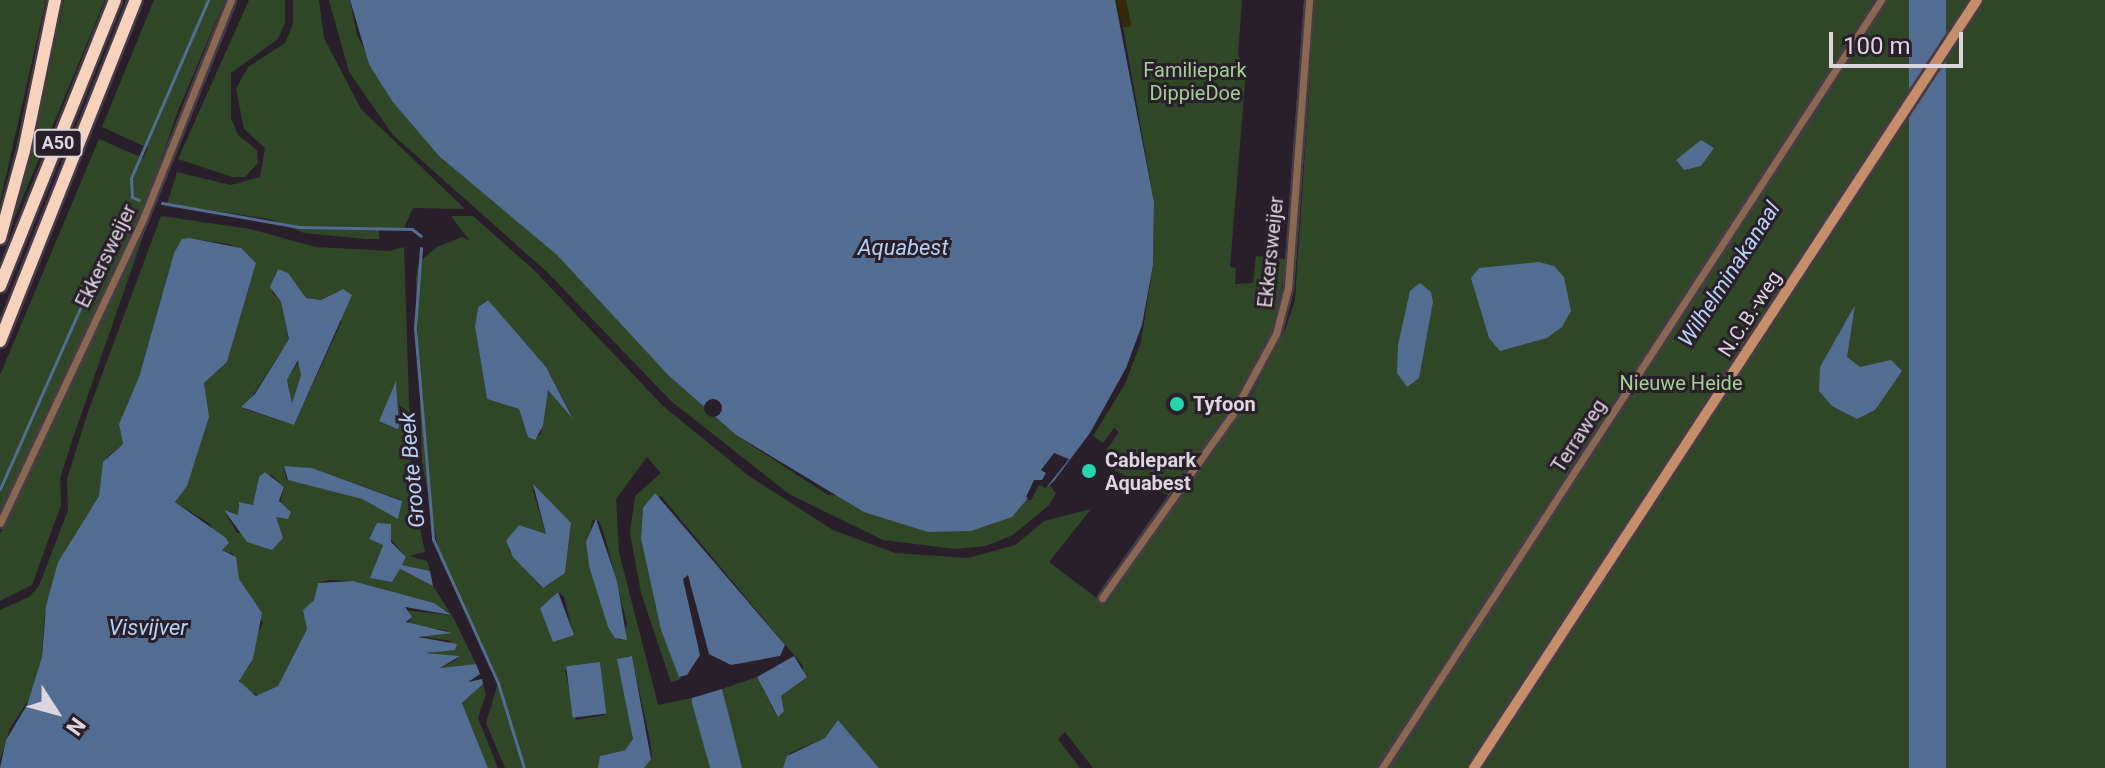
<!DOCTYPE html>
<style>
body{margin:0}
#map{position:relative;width:2105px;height:768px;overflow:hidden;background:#291f2a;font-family:Roboto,sans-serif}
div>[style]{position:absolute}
.green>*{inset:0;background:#2f4726}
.sand>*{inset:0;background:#322a09}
.water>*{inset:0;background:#536c91;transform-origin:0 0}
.pier>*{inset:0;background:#291f2a}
.round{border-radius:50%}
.stream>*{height:3px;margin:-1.5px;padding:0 1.5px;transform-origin:1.5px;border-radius:1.5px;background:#536c91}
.roads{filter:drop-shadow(2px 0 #463c47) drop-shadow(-2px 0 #463c47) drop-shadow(0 2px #463c47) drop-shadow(0 -2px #463c47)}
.street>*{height:7px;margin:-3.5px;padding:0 3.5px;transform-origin:3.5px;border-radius:3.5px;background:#8a6751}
.secondary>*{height:10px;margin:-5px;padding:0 5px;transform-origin:5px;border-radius:5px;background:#c58d69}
.highway>*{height:12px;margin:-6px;padding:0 6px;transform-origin:6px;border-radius:6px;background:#f7d3be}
.dots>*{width:22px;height:22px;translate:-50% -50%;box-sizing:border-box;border:4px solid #291f2a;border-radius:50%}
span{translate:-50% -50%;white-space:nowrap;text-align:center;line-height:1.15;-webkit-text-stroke:6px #291f2a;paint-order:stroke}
.shield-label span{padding:2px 6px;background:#291f2a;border:2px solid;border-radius:6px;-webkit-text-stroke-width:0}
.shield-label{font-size:18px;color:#ddd6de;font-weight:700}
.park-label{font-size:20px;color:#a3cf93}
.street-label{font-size:20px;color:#ddd6de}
.poi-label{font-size:20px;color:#ddd6de;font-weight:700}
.left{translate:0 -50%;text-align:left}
.water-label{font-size:22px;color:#b7d0f3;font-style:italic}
.north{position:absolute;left:16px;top:672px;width:80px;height:80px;-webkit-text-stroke:6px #291f2a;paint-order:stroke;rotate:126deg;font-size:22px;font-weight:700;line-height:32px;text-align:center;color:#ddd6de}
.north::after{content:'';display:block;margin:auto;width:28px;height:36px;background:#ddd6de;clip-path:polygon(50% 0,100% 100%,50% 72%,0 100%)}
.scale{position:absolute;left:1829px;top:32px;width:134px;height:36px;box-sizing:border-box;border:4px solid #ddd6de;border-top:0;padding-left:10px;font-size:24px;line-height:28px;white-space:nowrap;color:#ddd6de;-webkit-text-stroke:6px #291f2a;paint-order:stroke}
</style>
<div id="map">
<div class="green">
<i style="clip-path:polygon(0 0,46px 0,0 202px)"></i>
<i style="clip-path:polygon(64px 0,105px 0,4px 243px,40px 109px)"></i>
<i style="clip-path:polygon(154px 0,225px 0,177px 113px,148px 199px,0 513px,0 375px,99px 139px,143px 158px,148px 148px,102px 127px)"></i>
<i style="clip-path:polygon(249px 0,285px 0,285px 23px,278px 39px,231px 73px,231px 118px,238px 135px,257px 150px,258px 163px,245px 177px,232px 177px,178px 159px)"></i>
<i style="clip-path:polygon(293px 0,319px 0,324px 38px,361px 109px,465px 209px,413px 208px,404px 228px,379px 228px,379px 239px,366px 239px,304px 233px,270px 219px,167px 204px,177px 172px,231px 185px,260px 177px,265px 148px,244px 129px,236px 89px,248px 67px,285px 43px,293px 24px)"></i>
<i style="clip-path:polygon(329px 0,350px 0,357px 35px,392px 101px,557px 255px,668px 375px,736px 435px,828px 495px,1031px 500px,1039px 484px,1049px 484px,1056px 493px,1049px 505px,1013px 535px,986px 546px,955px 549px,883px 540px,789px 494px,671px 401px,547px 272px,393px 135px,349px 72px)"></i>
<i style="clip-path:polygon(1126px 0,1242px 0,1238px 55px,1246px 71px,1230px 267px,1236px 268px,1235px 284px,1253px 283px,1256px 256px,1287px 259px,1274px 332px,1228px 415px,1170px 496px,1105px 466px,1105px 452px,1119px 432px,1114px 428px,1103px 443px,1093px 436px,1125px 384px,1141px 342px,1153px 265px,1154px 202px,1123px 27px,1131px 26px)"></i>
<i style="clip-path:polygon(evenodd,1315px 0,2105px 0,2105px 768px,1093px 768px,1065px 732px,1058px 739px,1080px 768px,879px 768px,838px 720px,825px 738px,790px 753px,783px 768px,742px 768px,722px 689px,757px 677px,777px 716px,781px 696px,802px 681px,803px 666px,661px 496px,643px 508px,641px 539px,661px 630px,681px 679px,671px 682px,641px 593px,630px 533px,635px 496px,661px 473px,647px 457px,616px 499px,619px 552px,658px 705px,692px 698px,710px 768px,644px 768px,652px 757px,650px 741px,632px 657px,627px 656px,633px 739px,625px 750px,603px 755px,598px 768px,505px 768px,486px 723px,498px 683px,440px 558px,422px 462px,416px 276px,419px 262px,437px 247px,462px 237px,470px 241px,451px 216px,473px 216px,534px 270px,663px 406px,749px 476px,833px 530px,895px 553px,968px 558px,1015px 545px,1044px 521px,1091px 509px,1049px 562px,1106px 605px,1251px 396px,1286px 328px,1295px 300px,1315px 0,487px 300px,546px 367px,573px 418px,548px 389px,541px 434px,531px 439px,519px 409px,487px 399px,475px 327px,478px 307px,487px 300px,1315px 0,532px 488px,571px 524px,565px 573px,542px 588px,508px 550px,519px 525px,546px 534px,532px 488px,1315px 0,592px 520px,599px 521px,605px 537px,627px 624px,621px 641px,608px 627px,587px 555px,592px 520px,1315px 0,558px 592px,564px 597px,572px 628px,540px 608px,558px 592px,1315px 0,600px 662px,605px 715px,576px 720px,565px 670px,600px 662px)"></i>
<i style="clip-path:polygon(evenodd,161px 216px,250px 229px,316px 247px,390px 251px,404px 247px,412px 490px,425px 552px,409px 556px,427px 561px,430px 571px,402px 565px,406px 557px,377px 523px,369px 539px,383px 544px,371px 577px,392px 582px,399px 569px,433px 586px,454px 619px,476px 664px,441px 668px,459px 658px,425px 656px,452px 641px,419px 636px,449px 631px,408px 624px,411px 618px,403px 610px,450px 615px,434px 603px,353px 581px,329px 580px,318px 583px,314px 600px,304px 609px,307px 629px,278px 686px,262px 697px,243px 688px,239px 678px,251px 664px,253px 642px,263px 623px,239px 579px,233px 554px,222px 550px,210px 524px,175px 502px,196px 459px,204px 383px,227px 362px,256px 263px,230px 244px,185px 238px,174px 253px,139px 377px,119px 424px,123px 444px,107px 457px,99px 496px,58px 562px,44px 619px,42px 657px,29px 699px,10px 728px,0 760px,0 610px,29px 597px,39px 586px,68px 510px,67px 479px,88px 412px,161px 216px,275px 273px,292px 279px,305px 298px,321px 300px,338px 291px,341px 323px,294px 425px,244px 409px,289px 339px,281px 302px,272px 292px,275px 273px,161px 216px,396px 382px,399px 428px,379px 421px,396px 382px,161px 216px,284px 467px,312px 468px,401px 500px,398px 518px,362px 499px,286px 479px,284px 467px,161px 216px,272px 475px,284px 488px,280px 504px,290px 510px,276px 517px,280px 531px,237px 533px,224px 510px,239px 515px,238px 504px,253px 506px,259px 477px,272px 475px)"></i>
<i style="clip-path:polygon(148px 222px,73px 438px,60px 478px,61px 505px,32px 585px,0 601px,0 534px,111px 291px)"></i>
<i style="clip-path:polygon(300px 359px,301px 375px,292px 403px,287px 380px)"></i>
<i style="clip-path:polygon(483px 684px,486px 694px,478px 718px,498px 768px,488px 768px,462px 703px)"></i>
</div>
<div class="sand">
<i style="clip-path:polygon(1115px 0,1126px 0,1131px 26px,1123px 27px)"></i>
</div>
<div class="water">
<i style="clip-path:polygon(350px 0,1115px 0,1154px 202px,1153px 265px,1142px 325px,1126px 368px,1090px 433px,1054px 481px,1046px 488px,1039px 485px,1012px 517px,971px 531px,928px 532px,864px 512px,736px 435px,668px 375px,557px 255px,439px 156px,392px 101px,369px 64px)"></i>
<i style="left:1909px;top:0;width:37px;height:918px"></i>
<i style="clip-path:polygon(1701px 140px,1714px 148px,1701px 166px,1684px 170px,1676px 160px)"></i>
<i style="clip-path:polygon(189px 238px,241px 248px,256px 263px,227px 362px,204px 383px,209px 417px,187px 486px,175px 502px,226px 538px,229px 543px,222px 550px,236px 557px,239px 579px,262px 613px,253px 659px,239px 681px,256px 696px,278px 686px,307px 629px,303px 610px,314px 600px,318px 583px,353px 581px,434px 603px,451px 615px,405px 607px,412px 617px,406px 622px,452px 633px,418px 637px,457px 644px,455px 650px,425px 653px,460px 656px,440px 668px,476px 664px,480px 674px,468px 682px,482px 679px,483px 684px,462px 703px,488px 768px,0 768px,6px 740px,27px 705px,42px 657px,46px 606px,58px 562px,99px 496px,103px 462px,123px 444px,119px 424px,139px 377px,174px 253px,182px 239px)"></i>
<i style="clip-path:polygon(1539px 262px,1554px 266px,1564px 277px,1571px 311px,1562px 327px,1547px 338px,1500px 351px,1489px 338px,1471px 278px,1479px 268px)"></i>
<i style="clip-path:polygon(evenodd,278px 269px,288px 273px,306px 298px,321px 300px,343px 289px,352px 295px,294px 425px,241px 407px,255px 394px,289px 339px,281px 302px,270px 287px,278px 269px,298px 360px,301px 375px,292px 403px,287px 380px,298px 360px)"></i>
<i style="clip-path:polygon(1420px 283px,1431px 292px,1433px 302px,1419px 378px,1407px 387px,1397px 373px,1398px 345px,1410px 291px)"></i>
<i style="clip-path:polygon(488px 300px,546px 367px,573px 419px,548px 390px,543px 426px,535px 440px,528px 437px,519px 409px,487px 399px,475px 327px,478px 307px)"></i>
<i style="clip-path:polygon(1855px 305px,1847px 357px,1860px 367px,1891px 360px,1902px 371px,1875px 410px,1857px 419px,1832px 406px,1819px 391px,1820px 367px)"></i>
<i style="clip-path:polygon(396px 381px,399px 428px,397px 429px,379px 421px)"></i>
<i style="clip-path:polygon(284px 466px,312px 468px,402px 501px,398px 519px,362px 499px,288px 480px)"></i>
<i style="clip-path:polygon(265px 472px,284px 487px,279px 501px,291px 512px,288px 519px,276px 517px,283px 538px,272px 550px,247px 542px,224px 510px,238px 515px,239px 502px,253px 505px,259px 477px)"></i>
<i style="clip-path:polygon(533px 484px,571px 523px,565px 573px,543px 588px,513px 557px,506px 541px,519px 525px,546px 534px)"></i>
<i style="clip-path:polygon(655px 493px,785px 645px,780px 656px,731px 665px,709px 654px,688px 575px,683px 579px,700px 655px,687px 675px,679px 677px,661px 630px,641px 539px,643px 508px)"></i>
<i style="clip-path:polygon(596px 519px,617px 581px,627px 640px,615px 638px,608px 627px,589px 566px,586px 542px)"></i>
<i style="clip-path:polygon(377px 523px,391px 524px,391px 542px,406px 557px,402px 565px,430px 571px,433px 586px,400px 569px,392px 582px,370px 578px,383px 545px,369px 539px)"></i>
<i style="clip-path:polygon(558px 592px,574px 635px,553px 642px,540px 608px)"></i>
<i style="clip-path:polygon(632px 656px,651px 759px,644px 768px,598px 768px,600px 756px,625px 750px,633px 739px,617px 659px)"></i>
<i style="clip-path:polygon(794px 656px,807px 677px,781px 696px,784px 711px,778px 717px,757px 677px)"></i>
<i style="left:600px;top:662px;width:52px;height:34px;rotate:83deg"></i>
<i style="clip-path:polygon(722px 689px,730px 720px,742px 768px,710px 768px,692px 703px,692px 698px)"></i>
<i style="clip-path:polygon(838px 720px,879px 768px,783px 768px,787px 756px,825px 738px)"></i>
</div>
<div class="pier">
<i class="round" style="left:704px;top:399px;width:18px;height:18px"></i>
<i style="clip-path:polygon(1054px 453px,1069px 459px,1046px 488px,1039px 485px,1031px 500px,1026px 497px,1034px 480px,1042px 480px,1046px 473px,1041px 470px)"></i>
</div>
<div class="stream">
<i style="left:139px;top:200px;width:8px;rotate:-157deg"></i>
<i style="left:132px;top:197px;width:19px;rotate:-93deg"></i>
<i style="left:131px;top:178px;width:194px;rotate:-66.6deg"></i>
<i style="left:162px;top:203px;width:139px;rotate:9.9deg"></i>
<i style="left:299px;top:227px;width:113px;rotate:1deg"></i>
<i style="left:412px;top:229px;width:11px;rotate:38deg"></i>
<i style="left:421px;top:248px;width:80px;rotate:94.3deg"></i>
<i style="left:415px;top:328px;width:212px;rotate:85.1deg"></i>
<i style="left:433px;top:539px;width:158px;rotate:65.7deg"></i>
<i style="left:498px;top:683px;width:89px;rotate:73deg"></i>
<i style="left:0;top:489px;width:296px;rotate:-66.1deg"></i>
</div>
<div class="roads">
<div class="street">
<i style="left:0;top:523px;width:336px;rotate:-64.8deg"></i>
<i style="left:143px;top:219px;width:236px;rotate:-68.1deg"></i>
<i style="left:1102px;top:598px;width:224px;rotate:-54.6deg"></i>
<i style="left:1232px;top:415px;width:92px;rotate:-61.5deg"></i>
<i style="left:1276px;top:334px;width:48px;rotate:-75.4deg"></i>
<i style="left:1288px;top:288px;width:289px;rotate:-85.8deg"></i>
<i style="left:1382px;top:768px;width:916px;rotate:-56.99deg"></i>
</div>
<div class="secondary">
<i style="left:1474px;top:768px;width:918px;rotate:-56.78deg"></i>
</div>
<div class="highway">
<i style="left:0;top:238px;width:90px;rotate:-74.6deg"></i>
<i style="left:24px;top:151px;width:154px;rotate:-78.4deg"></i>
<i style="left:0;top:286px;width:308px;rotate:-68.1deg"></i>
<i style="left:0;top:341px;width:367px;rotate:-68.3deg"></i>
</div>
</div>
<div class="dots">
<i style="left:1177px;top:404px;background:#25d5ae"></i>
<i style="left:1089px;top:471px;background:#25d5ae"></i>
</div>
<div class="shield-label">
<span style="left:58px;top:143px">A50</span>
</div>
<div class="park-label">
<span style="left:1195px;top:82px">Familiepark<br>DippieDoe</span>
<span style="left:1681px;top:383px">Nieuwe Heide</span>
</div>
<div class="street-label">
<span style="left:1271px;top:252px;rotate:-84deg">Ekkersweijer</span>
<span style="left:106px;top:256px;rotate:-64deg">Ekkersweijer</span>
<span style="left:1750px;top:314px;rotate:-57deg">N.C.B.-weg</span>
<span style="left:1579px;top:436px;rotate:-57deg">Terraweg</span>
</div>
<div class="poi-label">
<span class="left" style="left:1193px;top:404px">Tyfoon</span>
<span class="left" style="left:1105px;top:472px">Cablepark<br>Aquabest</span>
</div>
<div class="water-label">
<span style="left:903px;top:248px">Aquabest</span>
<span style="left:1729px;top:274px;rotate:-57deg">Wilhelminakanaal</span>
<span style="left:412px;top:470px;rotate:-95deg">Groote Beek</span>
<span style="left:148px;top:628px">Visvijver</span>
</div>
<div class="north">N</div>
<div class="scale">100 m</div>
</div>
